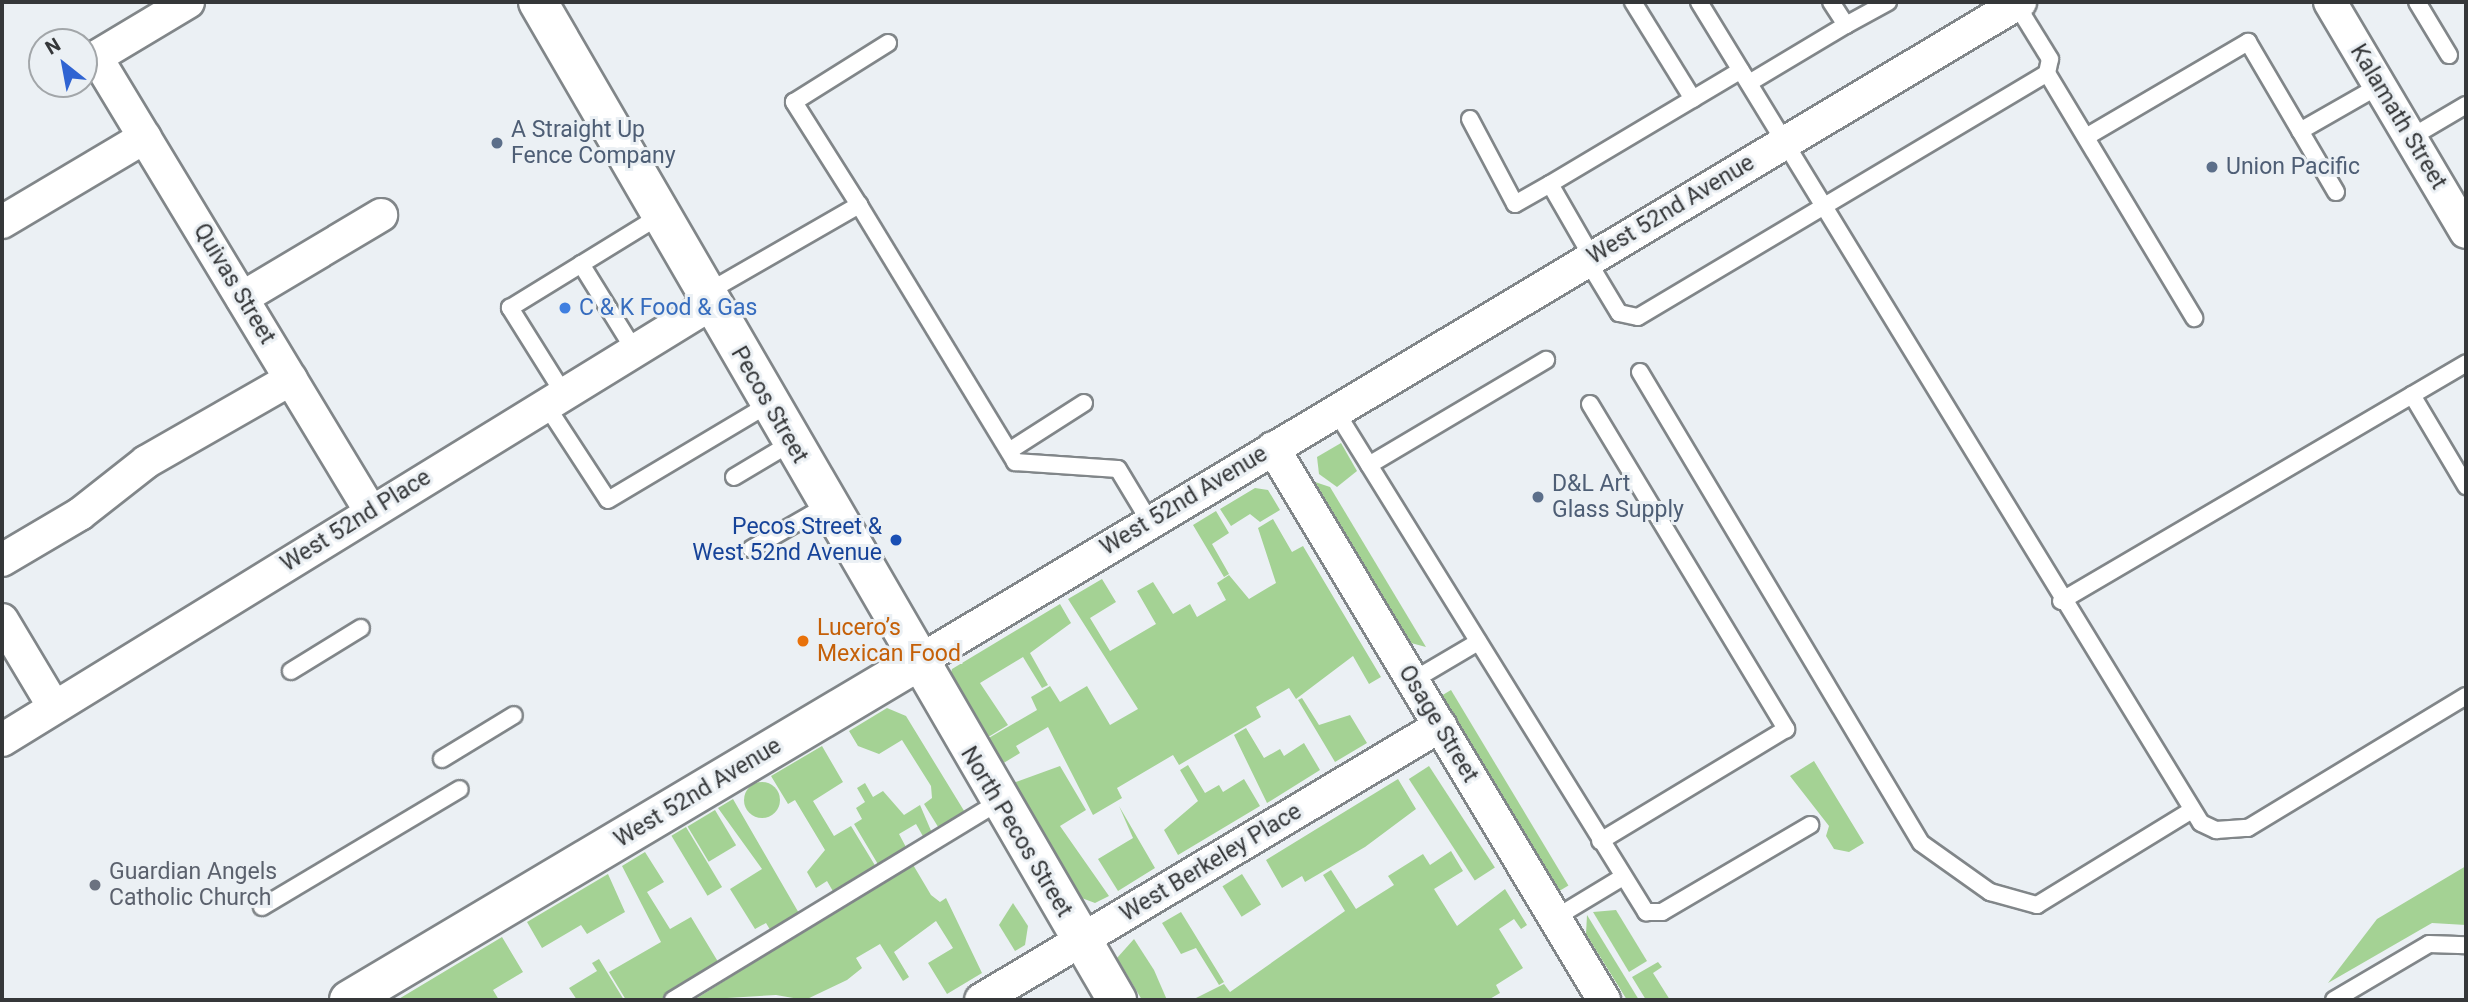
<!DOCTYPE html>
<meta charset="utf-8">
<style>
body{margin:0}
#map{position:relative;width:2468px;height:1002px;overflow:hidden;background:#ebf0f4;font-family:Roboto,sans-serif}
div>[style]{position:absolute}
.green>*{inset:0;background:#a4d294;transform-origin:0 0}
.round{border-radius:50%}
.roads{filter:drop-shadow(2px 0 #818689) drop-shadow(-2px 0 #818689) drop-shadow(0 2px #818689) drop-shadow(0 -2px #818689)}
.service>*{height:16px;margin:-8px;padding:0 8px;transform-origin:8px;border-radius:8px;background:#fff}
.minor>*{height:32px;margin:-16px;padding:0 16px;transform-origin:16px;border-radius:16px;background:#fff}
.tertiary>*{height:38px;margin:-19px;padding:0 19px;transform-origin:19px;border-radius:19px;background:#fff}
.secondary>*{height:38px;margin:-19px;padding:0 19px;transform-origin:19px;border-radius:19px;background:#fff}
.dots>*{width:19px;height:19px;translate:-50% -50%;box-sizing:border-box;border:4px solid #ebf0f4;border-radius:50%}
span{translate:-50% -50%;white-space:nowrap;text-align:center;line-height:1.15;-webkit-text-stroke:6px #ebf0f4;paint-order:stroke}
.street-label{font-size:23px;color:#353739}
.service-label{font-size:23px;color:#4e5e75}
.left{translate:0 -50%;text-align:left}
.shop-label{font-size:23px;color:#366cbe}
.transit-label{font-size:23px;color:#164399}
.right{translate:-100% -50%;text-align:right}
.food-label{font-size:23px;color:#c56008}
.worship-label{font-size:23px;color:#5b616d}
.frame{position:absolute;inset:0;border:4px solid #353739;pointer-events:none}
.north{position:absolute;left:28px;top:28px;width:70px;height:70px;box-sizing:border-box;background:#ebf0f4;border:2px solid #a2a6a9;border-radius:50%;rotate:329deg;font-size:19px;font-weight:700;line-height:28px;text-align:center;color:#353739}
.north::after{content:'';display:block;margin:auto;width:24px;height:32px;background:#3064d2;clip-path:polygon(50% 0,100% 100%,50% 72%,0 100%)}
</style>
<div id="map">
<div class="green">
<i style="clip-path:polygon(1341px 443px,1357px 471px,1337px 487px,1319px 474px,1317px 457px)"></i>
<i style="clip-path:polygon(1315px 482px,1330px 487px,1426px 647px,1411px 643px)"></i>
<i style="clip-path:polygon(1255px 488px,1268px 490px,1280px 510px,1260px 522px,1250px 514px,1231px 526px,1220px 509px)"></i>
<i style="clip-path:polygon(1216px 511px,1229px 533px,1212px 544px,1229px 574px,1224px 577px,1193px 525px)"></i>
<i style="clip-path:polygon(1273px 519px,1292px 552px,1303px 546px,1381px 677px,1369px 684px,1353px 656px,1296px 699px,1289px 688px,1256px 707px,1261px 717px,1179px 765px,1173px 755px,1117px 788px,1122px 798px,1093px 815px,1048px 727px,1016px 746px,1020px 753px,1002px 764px,987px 739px,1037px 710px,1031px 697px,1050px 686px,1060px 702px,1087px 686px,1110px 725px,1138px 709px,1068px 599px,1102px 579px,1116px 602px,1090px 618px,1110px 651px,1156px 624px,1137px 591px,1153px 582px,1173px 614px,1190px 604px,1197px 617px,1226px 600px,1217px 583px,1229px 575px,1249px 599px,1276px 583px,1258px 528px)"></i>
<i style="clip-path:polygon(1060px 604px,1071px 623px,1030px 653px,1048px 685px,1042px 688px,1023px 657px,980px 683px,1008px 725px,985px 739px,949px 680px,952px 669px)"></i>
<i style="left:1451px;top:690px;width:228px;height:16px;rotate:59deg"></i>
<i style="clip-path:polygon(1302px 698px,1319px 725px,1350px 715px,1367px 743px,1335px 762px,1298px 700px)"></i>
<i style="clip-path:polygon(887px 708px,906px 716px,966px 814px,940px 830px,924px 804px,932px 798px,931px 786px,902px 740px,879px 754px,858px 746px,849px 731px)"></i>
<i style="clip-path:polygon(1246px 728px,1264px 758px,1280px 749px,1284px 756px,1304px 743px,1320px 770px,1267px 803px,1234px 735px)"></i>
<i style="clip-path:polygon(822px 746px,843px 782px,813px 801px,834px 836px,851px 826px,876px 867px,834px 893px,827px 881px,816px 888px,807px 872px,825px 850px,795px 800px,788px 804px,771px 776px)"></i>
<i style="clip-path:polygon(1814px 761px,1864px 843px,1849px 852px,1834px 849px,1826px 836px,1829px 826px,1790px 776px)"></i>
<i style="clip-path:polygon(1188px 765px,1205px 793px,1219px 785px,1223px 792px,1244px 779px,1260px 806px,1178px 855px,1164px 830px,1198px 801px,1180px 770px)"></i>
<i style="clip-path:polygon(1060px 766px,1086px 810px,1060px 826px,1109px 896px,1095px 903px,1079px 897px,1013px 783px)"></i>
<i style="left:1429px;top:766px;width:121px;height:24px;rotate:57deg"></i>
<i style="clip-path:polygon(1398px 779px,1416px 809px,1365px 847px,1305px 882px,1302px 876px,1282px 888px,1266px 860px)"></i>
<i class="round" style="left:744px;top:782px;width:36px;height:36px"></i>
<i style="clip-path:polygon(865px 783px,873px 797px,883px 791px,904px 815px,920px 805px,932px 833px,924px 838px,916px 824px,899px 834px,907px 849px,879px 866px,854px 824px,862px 819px,856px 808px,865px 802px,857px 788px)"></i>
<i style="clip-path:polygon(733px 799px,800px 915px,772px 933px,766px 923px,755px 929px,730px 889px,762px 869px,718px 808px)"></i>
<i style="clip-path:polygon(1119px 806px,1155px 868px,1118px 891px,1098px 859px,1133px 838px)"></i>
<i style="left:715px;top:810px;width:41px;height:32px;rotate:59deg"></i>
<i style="left:686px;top:827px;width:70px;height:17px;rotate:59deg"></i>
<i style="clip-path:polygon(1451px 851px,1463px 871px,1434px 889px,1457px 926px,1505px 889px,1527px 925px,1521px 929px,1514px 919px,1499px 929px,1523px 968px,1496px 985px,1500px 993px,1488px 1000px,1192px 1000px,1224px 984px,1230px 992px,1345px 911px,1323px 875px,1331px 870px,1356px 909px,1394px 885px,1388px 876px,1423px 854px,1430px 865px)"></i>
<i style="clip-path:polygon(645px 852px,664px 882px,647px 892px,670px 929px,691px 917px,720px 965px,661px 1000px,626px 1000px,609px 972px,661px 942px,622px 866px)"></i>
<i style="clip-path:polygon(912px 863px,931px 895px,940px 902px,946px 898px,982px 973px,947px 994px,928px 963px,953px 948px,936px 921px,894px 952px,909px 977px,903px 981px,880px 944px,856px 958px,862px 968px,847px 980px,805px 1000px,776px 995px,694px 1000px)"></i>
<i style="clip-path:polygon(2466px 866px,2466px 925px,2432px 923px,2328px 983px,2377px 919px)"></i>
<i style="clip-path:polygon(608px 874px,625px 912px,587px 934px,581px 925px,542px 948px,527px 922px)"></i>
<i style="left:1242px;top:874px;width:36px;height:23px;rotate:58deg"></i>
<i style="clip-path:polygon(1013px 903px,1028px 926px,1025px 945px,1015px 951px,999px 925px)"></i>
<i style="clip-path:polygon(1616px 910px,1647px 961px,1629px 972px,1593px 912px)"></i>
<i style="clip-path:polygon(1181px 912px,1224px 982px,1219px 985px,1196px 948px,1181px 954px,1162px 923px)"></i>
<i style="clip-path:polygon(1587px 915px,1639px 1000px,1627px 1000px,1586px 934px)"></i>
<i style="clip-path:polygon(502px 937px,523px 972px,493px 990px,499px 1000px,397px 1000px)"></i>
<i style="clip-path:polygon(1134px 939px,1154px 970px,1167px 1000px,1142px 1000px,1117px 958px)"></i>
<i style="clip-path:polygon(599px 959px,624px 1000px,577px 1000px,569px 988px,597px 971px,592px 963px)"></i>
<i style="clip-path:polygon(1658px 962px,1662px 967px,1653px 973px,1670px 1000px,1646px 1000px,1632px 977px)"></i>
</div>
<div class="roads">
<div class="service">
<i style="left:1633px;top:2px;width:114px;rotate:58.3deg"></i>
<i style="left:1699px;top:2px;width:962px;rotate:58.56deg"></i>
<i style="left:2201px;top:823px;width:17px;rotate:25deg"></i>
<i style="left:2216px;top:830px;width:32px;rotate:-4deg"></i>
<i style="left:2248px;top:828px;width:255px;rotate:-31.2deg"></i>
<i style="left:2417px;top:2px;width:62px;rotate:58.9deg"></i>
<i style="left:1846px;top:25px;width:48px;rotate:-28.7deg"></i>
<i style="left:2047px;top:73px;width:286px;rotate:59deg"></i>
<i style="left:1749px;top:83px;width:113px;rotate:-30.9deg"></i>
<i style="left:1846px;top:25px;width:27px;rotate:-123deg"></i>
<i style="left:1470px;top:119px;width:96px;rotate:62.1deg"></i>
<i style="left:1515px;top:204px;width:40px;rotate:-29.7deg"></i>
<i style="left:2300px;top:131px;width:91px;rotate:-29.7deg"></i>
<i style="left:2086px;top:137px;width:188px;rotate:-30.4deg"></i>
<i style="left:2248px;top:42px;width:174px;rotate:59.6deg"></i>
<i style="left:2410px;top:138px;width:65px;rotate:-30.5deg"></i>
<i style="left:859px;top:205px;width:122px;rotate:-122.3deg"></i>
<i style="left:794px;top:102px;width:111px;rotate:-32.1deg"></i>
<i style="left:1592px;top:257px;width:84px;rotate:-119.9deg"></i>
<i style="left:1550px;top:184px;width:222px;rotate:-30.8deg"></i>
<i style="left:1587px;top:260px;width:62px;rotate:58.9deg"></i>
<i style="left:1619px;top:313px;width:19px;rotate:12deg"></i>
<i style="left:1638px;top:317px;width:476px;rotate:-30.8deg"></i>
<i style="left:2047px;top:73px;width:14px;rotate:-78deg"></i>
<i style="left:2050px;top:59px;width:65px;rotate:-121.7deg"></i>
<i style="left:581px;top:264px;width:102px;rotate:58.2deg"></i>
<i style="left:706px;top:293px;width:177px;rotate:-29.9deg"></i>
<i style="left:859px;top:205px;width:301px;rotate:58.7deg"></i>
<i style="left:1015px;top:462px;width:103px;rotate:3.9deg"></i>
<i style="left:1118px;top:469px;width:62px;rotate:58.9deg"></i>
<i style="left:1640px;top:372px;width:548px;rotate:59.18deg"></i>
<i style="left:1921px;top:843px;width:85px;rotate:35.4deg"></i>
<i style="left:1990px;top:892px;width:49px;rotate:15.5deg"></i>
<i style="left:2037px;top:905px;width:178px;rotate:-31.5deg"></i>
<i style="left:564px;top:394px;width:102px;rotate:-122.1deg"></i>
<i style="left:510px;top:308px;width:177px;rotate:-31.6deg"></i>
<i style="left:2412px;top:395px;width:106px;rotate:59.3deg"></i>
<i style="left:1590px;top:404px;width:380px;rotate:58.9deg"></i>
<i style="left:1786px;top:729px;width:217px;rotate:148.9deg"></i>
<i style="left:546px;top:405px;width:113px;rotate:56.9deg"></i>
<i style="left:608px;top:500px;width:187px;rotate:-30.8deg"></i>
<i style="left:1335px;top:410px;width:591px;rotate:58.22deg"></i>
<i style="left:1646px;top:912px;width:16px"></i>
<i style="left:1662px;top:912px;width:172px;rotate:-30.4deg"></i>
<i style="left:1009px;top:451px;width:89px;rotate:-32.6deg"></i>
<i style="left:1369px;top:465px;width:206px;rotate:-30.7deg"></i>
<i style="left:734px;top:477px;width:66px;rotate:-30.8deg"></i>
<i style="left:751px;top:549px;width:86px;rotate:-29.8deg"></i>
<i style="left:2061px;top:601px;width:470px;rotate:-30.4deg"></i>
<i style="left:291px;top:671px;width:82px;rotate:-31.6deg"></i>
<i style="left:1412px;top:681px;width:77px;rotate:-30.6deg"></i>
<i style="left:442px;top:759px;width:84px;rotate:-31.4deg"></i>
<i style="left:262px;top:907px;width:230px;rotate:-30.8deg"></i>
<i style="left:1555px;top:918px;width:79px;rotate:-31.1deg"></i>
<i style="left:673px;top:1000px;width:381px;rotate:-31.3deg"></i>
<i style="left:2334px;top:1000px;width:110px;rotate:-30.5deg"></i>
<i style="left:2429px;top:944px;width:37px;rotate:2deg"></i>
</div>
<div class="minor">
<i style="left:188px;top:2px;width:107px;rotate:149.1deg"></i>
<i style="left:96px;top:57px;width:532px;rotate:58.85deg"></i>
<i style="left:2330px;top:2px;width:267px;rotate:59.4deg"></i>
<i style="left:2px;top:222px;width:166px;rotate:-30.7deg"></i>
<i style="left:242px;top:298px;width:162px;rotate:-30.8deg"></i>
<i style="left:1273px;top:448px;width:644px;rotate:59.05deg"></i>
<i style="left:2px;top:560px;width:91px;rotate:-30.5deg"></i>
<i style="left:80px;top:514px;width:84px;rotate:-38.2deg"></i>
<i style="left:146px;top:462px;width:167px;rotate:-29.8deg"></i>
<i style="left:2px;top:620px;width:101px;rotate:59.1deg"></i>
<i style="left:916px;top:663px;width:1287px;rotate:-30.91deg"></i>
<i style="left:2px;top:740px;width:832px;rotate:-31.59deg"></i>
<i style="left:981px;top:1000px;width:535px;rotate:-30.84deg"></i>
</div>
<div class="tertiary">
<i style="left:349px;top:1000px;width:660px;rotate:-30.73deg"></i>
</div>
<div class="secondary">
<i style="left:538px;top:2px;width:1154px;rotate:59.88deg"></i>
</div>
</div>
<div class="dots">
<i style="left:497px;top:143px;background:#5c6f8a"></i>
<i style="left:2212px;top:167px;background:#5c6f8a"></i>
<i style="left:565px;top:308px;background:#3f7fe0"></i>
<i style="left:1538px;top:497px;background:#5c6f8a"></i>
<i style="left:896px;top:540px;background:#1a4fb4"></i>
<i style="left:803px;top:641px;background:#e8710a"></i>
<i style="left:95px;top:885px;background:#6b7280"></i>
</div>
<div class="street-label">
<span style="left:2398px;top:117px;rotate:59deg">Kalamath Street</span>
<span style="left:1671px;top:210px;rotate:-31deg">West 52nd Avenue</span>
<span style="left:234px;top:284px;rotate:59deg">Quivas Street</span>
<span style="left:769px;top:405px;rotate:60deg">Pecos Street</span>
<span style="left:1184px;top:501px;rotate:-31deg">West 52nd Avenue</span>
<span style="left:356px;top:521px;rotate:-32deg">West 52nd Place</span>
<span style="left:1438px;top:724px;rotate:59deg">Osage Street</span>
<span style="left:698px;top:793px;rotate:-31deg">West 52nd Avenue</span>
<span style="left:1016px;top:832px;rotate:59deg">North Pecos Street</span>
<span style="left:1211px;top:863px;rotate:-31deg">West Berkeley Place</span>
</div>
<div class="service-label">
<span class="left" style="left:511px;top:143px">A Straight Up<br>Fence Company</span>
<span class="left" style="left:2226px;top:167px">Union Pacific</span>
<span class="left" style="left:1552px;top:497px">D&amp;L Art<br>Glass Supply</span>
</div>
<div class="shop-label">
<span class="left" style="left:579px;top:308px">C &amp; K Food &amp; Gas</span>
</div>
<div class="transit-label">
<span class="right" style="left:882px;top:540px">Pecos Street &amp;<br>West 52nd Avenue</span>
</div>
<div class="food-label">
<span class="left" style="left:817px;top:641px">Lucero’s<br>Mexican Food</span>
</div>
<div class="worship-label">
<span class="left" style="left:109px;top:885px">Guardian Angels<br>Catholic Church</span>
</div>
<div class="frame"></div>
<div class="north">N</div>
</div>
